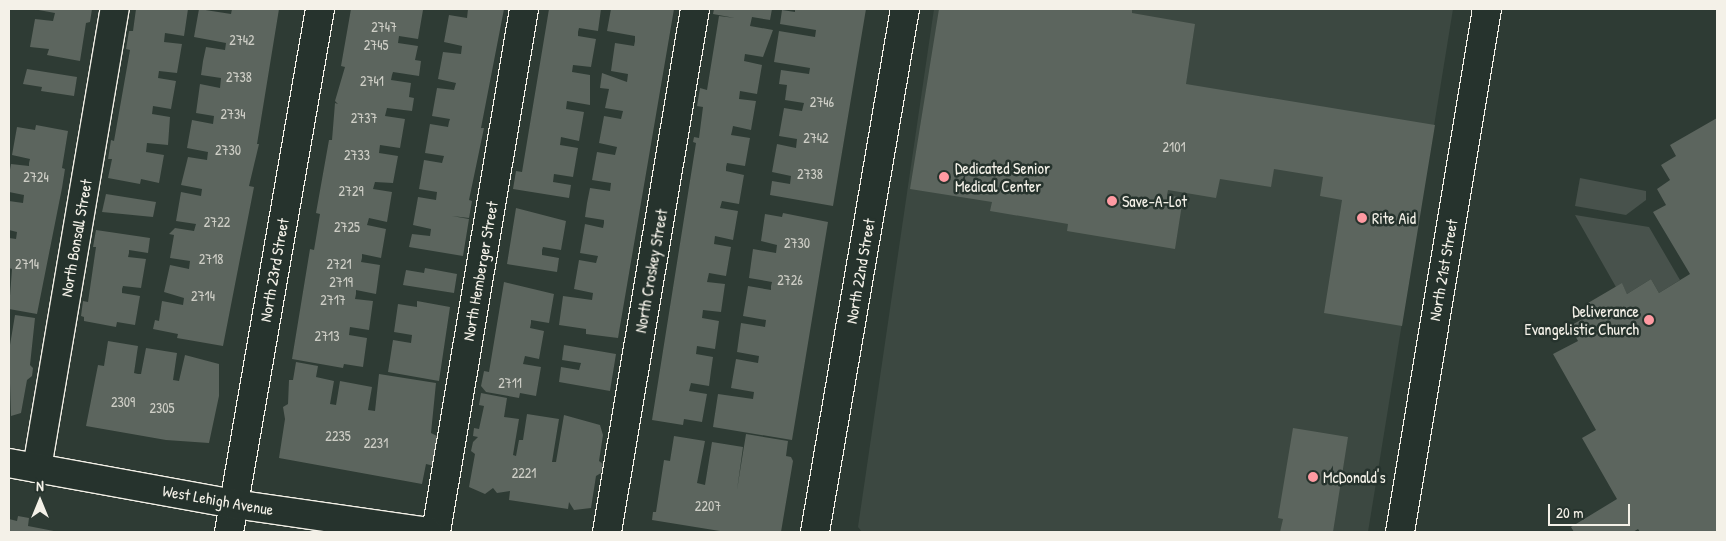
<!DOCTYPE html>
<style>
body{margin:0}
#map{position:relative;width:1726px;height:541px;overflow:hidden;background:#2e3b34;font-family:"Patrick Hand",sans-serif}
div>[style]{position:absolute}
.built>*{inset:0;background:#3c4841}
.green>*{inset:0;background:#48524c}
.building>*{inset:0;background:#5c655e}
.roads{filter:drop-shadow(1px 0 #f4f1e8) drop-shadow(-1px 0 #f4f1e8) drop-shadow(0 1px #f4f1e8) drop-shadow(0 -1px #f4f1e8)}
.minor>*{height:28px;margin:-14px;padding:0 14px;transform-origin:14px;border-radius:14px;background:#26332d}
.major>*{height:28px;margin:-14px;padding:0 14px;transform-origin:14px;border-radius:14px;background:#26332d}
.dots>*{width:14px;height:14px;translate:-50% -50%;box-sizing:border-box;border:2px solid #26332d;border-radius:50%}
span{translate:-50% -50%;white-space:nowrap;text-align:center;line-height:1.15;-webkit-text-stroke:5px #26332d;paint-order:stroke}
.number-label{font-size:14px;color:#cecec6}
.number-label span{-webkit-text-stroke-width:0}
.poi-label{font-size:16px;color:#f4f1e8}
.left{translate:0 -50%;text-align:left}
.right{translate:-100% -50%;text-align:right}
.street-label{font-size:16px;color:#f4f1e8}
.frame{position:absolute;inset:0;border:10px solid #f4f1e8;pointer-events:none}
.north{position:absolute;left:15px;top:476px;width:50px;height:50px;-webkit-text-stroke:4px #26332d;paint-order:stroke;rotate:0deg;font-size:14px;font-weight:700;line-height:20px;text-align:center;color:#f4f1e8}
.north::after{content:'';display:block;margin:auto;width:18px;height:22px;background:#f4f1e8;clip-path:polygon(50% 0,100% 100%,50% 72%,0 100%)}
.scale{position:absolute;left:1548px;top:504px;width:82px;height:22px;box-sizing:border-box;border:2px solid #f4f1e8;border-top:0;padding-left:6px;font-size:15px;line-height:18px;white-space:nowrap;color:#f4f1e8;-webkit-text-stroke:4px #26332d;paint-order:stroke}
</style>
<div id="map">
<div class="built">
<i style="clip-path:polygon(934px 9px,1453px 9px,1368px 532px,862px 532px,858px 527px)"></i>
</div>
<div class="green">
<i style="clip-path:polygon(1580px 178px,1646px 191px,1646px 200px,1626px 215px,1575px 206px)"></i>
<i style="clip-path:polygon(1575px 215px,1649px 227px,1680px 280px,1659px 293px,1651px 279px,1627px 294px,1622px 284px,1616px 287px)"></i>
</div>
<div class="building">
<i style="clip-path:polygon(33px 9px,92px 9px,90px 22px,86px 23px,80px 61px,47px 55px,49px 49px,30px 47px,35px 19px,53px 21px,55px 13px)"></i>
<i style="clip-path:polygon(136px 9px,188px 9px,184px 36px,165px 33px,164px 42px,182px 44px,177px 73px,159px 71px,158px 78px,176px 81px,171px 109px,153px 106px,152px 114px,170px 117px,168px 145px,147px 143px,146px 152px,164px 155px,159px 183px,141px 179px,140px 184px,108px 178px,112px 159px,108px 159px,111px 140px,114px 141px,130px 50px,126px 49px,129px 31px,133px 31px)"></i>
<i style="clip-path:polygon(199px 9px,231px 14px,232px 9px,279px 9px,257px 144px,259px 144px,249px 186px,254px 187px,223px 346px,177px 338px,178px 334px,153px 329px,155px 320px,159px 321px,162px 301px,183px 305px,184px 298px,164px 292px,170px 265px,189px 269px,190px 261px,170px 258px,174px 235px,169px 234px,175px 228px,194px 231px,196px 224px,176px 221px,181px 192px,201px 196px,202px 189px,181px 185px,188px 157px,207px 160px,208px 152px,187px 148px,192px 120px,213px 124px,214px 116px,196px 113px,200px 84px,220px 88px,221px 78px,201px 75px,203px 61px,206px 47px,225px 50px,226px 43px,194px 37px)"></i>
<i style="clip-path:polygon(351px 9px,423px 10px,418px 39px,399px 36px,398px 43px,418px 46px,415px 60px,421px 61px,419px 76px,393px 72px,392px 75px,391px 80px,411px 83px,409px 97px,414px 98px,412px 111px,387px 108px,385px 116px,405px 119px,400px 148px,380px 145px,379px 153px,398px 156px,393px 183px,375px 182px,373px 189px,392px 192px,387px 222px,369px 218px,367px 225px,386px 229px,381px 258px,362px 254px,362px 258px,361px 262px,380px 265px,376px 294px,356px 290px,356px 294px,355px 299px,373px 301px,369px 330px,350px 327px,349px 335px,367px 338px,363px 367px,344px 364px,343px 368px,292px 359px,310px 249px,314px 250px,320px 214px,316px 213px,329px 140px,332px 140px,335px 103px,338px 104px,335px 101px,345px 67px,341px 66px)"></i>
<i style="clip-path:polygon(468px 9px,504px 9px,481px 128px,484px 128px,469px 200px,472px 201px,469px 218px,452px 216px,469px 219px,463px 256px,409px 247px,412px 234px,430px 236px,431px 229px,413px 225px,418px 197px,436px 200px,437px 192px,419px 189px,424px 160px,442px 163px,444px 156px,425px 153px,430px 124px,448px 127px,449px 122px,450px 119px,432px 116px,437px 88px,454px 90px,456px 83px,438px 79px,443px 52px,461px 54px,462px 46px,444px 42px,449px 15px,467px 18px)"></i>
<i style="clip-path:polygon(549px 9px,601px 9px,598px 31px,579px 28px,578px 32px,578px 36px,596px 39px,591px 67px,573px 65px,572px 72px,590px 75px,590px 105px,567px 101px,566px 109px,584px 112px,579px 141px,561px 137px,560px 145px,578px 148px,573px 177px,554px 174px,553px 182px,571px 185px,569px 198px,513px 189px,516px 171px,522px 172px)"></i>
<i style="clip-path:polygon(611px 9px,674px 9px,618px 338px,586px 334px,586px 329px,559px 325px,563px 296px,592px 300px,593px 293px,574px 289px,579px 260px,596px 263px,598px 256px,580px 253px,585px 224px,603px 228px,604px 223px,604px 220px,585px 217px,587px 203px,590px 188px,610px 191px,611px 183px,592px 180px,597px 152px,615px 155px,617px 147px,599px 143px,604px 116px,621px 119px,623px 111px,605px 108px,609px 89px,600px 88px,602px 73px,627px 82px,628px 74px,611px 71px,615px 43px,634px 46px,635px 41px,635px 36px,607px 31px)"></i>
<i style="clip-path:polygon(714px 9px,772px 9px,770px 20px,752px 17px,750px 26px,773px 30px,763px 57px,745px 54px,744px 61px,762px 65px,757px 94px,740px 91px,739px 99px,756px 101px,751px 130px,733px 126px,732px 131px,731px 135px,750px 138px,745px 166px,727px 163px,726px 167px,726px 171px,744px 175px,739px 204px,722px 201px,720px 208px,738px 211px,733px 240px,715px 236px,714px 244px,731px 247px,726px 276px,709px 273px,707px 282px,725px 284px,721px 312px,703px 310px,702px 318px,719px 321px,715px 349px,697px 346px,696px 354px,713px 357px,711px 371px,709px 386px,691px 383px,689px 391px,707px 394px,702px 422px,684px 419px,683px 425px,652px 420px,696px 143px,693px 142px,694px 137px,699px 138px,703px 107px,697px 106px,700px 88px,707px 90px,719px 16px,735px 18px,713px 14px)"></i>
<i style="clip-path:polygon(795px 9px,866px 9px,833px 206px,770px 195px,772px 181px,790px 184px,791px 176px,772px 172px,777px 144px,796px 148px,797px 139px,779px 136px,784px 108px,802px 111px,804px 103px,785px 100px,787px 85px,779px 84px,781px 70px,809px 74px,810px 68px,774px 62px,779px 31px,815px 37px,816px 30px,780px 24px,782px 10px,795px 12px)"></i>
<i style="clip-path:polygon(939px 9px,1132px 9px,1132px 13px,1195px 24px,1186px 84px,1435px 125px,1402px 326px,1324px 313px,1342px 200px,1320px 196px,1323px 177px,1274px 169px,1271px 187px,1220px 179px,1216px 198px,1168px 190px,1167px 195px,1183px 198px,1175px 249px,1067px 231px,1068px 224px,990px 211px,992px 202px,910px 189px)"></i>
<i style="clip-path:polygon(27px 69px,77px 77px,74px 96px,41px 91px,42px 87px,23px 84px)"></i>
<i style="clip-path:polygon(1717px 118px,1717px 532px,1640px 532px,1638px 529px,1633px 532px,1574px 532px,1571px 527px,1617px 499px,1582px 438px,1596px 430px,1553px 354px,1578px 341px,1570px 326px,1593px 313px,1588px 303px,1622px 283px,1627px 294px,1651px 279px,1659px 293px,1690px 274px,1653px 212px,1666px 205px,1657px 189px,1670px 180px,1661px 165px,1676px 156px,1670px 145px)"></i>
<i style="clip-path:polygon(36px 125px,68px 131px,62px 168px,65px 169px,62px 188px,37px 314px,9px 309px,12px 269px,9px 268px,9px 238px,16px 239px,17px 232px,9px 230px,9px 201px,23px 203px,24px 195px,9px 192px,9px 175px,11px 164px,29px 166px,29px 163px,30px 159px,12px 155px,17px 127px,35px 130px)"></i>
<i style="clip-path:polygon(106px 194px,156px 202px,153px 217px,102px 212px)"></i>
<i style="clip-path:polygon(516px 208px,566px 221px,561px 250px,543px 247px,542px 250px,542px 255px,559px 258px,557px 272px,507px 264px)"></i>
<i style="clip-path:polygon(783px 213px,828px 222px,792px 440px,713px 427px,718px 394px,753px 399px,754px 392px,731px 388px,736px 359px,758px 363px,759px 356px,737px 352px,741px 323px,765px 327px,766px 320px,743px 316px,748px 286px,771px 290px,771px 286px,772px 282px,749px 278px,753px 249px,776px 253px,777px 245px,761px 241px,765px 214px,782px 217px)"></i>
<i style="clip-path:polygon(96px 230px,150px 238px,148px 253px,129px 250px,129px 253px,128px 257px,146px 259px,141px 288px,123px 286px,122px 289px,122px 293px,140px 296px,135px 325px,117px 322px,116px 327px,84px 321px,84px 317px,81px 316px,83px 301px,88px 302px,96px 247px,93px 247px)"></i>
<i style="clip-path:polygon(425px 268px,457px 274px,454px 293px,403px 285px,406px 270px,424px 273px)"></i>
<i style="clip-path:polygon(504px 282px,554px 294px,549px 323px,531px 320px,531px 323px,530px 328px,544px 331px,539px 359px,525px 356px,523px 364px,541px 367px,536px 396px,520px 393px,519px 398px,486px 392px,481px 386px,484px 371px,489px 372px)"></i>
<i style="clip-path:polygon(417px 301px,450px 307px,439px 381px,388px 372px,393px 340px,411px 343px,412px 335px,394px 332px,398px 304px,417px 307px)"></i>
<i style="clip-path:polygon(15px 315px,35px 318px,30px 365px,33px 368px,32px 376px,27px 380px,21px 413px,11px 416px,9px 351px)"></i>
<i style="clip-path:polygon(108px 341px,138px 346px,134px 373px,138px 374px,141px 374px,146px 348px,177px 353px,173px 380px,179px 381px,185px 355px,219px 364px,219px 396px,209px 443px,166px 440px,86px 426px,98px 365px,104px 366px)"></i>
<i style="clip-path:polygon(564px 345px,616px 354px,610px 391px,559px 382px,561px 367px,579px 370px,581px 363px,562px 360px)"></i>
<i style="clip-path:polygon(296px 362px,318px 366px,316px 377px,334px 381px,330px 404px,336px 405px,340px 381px,372px 387px,368px 410px,375px 411px,379px 374px,436px 383px,431px 433px,439px 437px,434px 466px,426px 464px,422px 484px,279px 458px,285px 419px,283px 407px,288px 404px,289px 380px,293px 380px)"></i>
<i style="clip-path:polygon(481px 393px,507px 398px,504px 417px,519px 419px,513px 455px,516px 456px,519px 440px,523px 440px,527px 414px,559px 419px,552px 462px,556px 462px,564px 415px,600px 425px,603px 435px,599px 461px,603px 464px,601px 473px,596px 476px,591px 508px,574px 510px,569px 502px,568px 509px,509px 500px,510px 491px,497px 493px,493px 488px,485px 494px,469px 487px,475px 454px,471px 451px,473px 442px,478px 437px,473px 436px,474px 428px,479px 429px,484px 406px,479px 405px)"></i>
<i style="clip-path:polygon(1293px 428px,1348px 437px,1333px 532px,1280px 532px,1283px 519px,1278px 518px)"></i>
<i style="clip-path:polygon(746px 434px,788px 441px,786px 456px,791px 457px,793px 461px,781px 532px,726px 532px,652px 520px,653px 512px,656px 512px,664px 460px,670px 461px,674px 436px,705px 441px,697px 483px,705px 485px,712px 442px,743px 447px,737px 490px)"></i>
<i style="clip-path:polygon(18px 516px,29px 518px,28px 526px,59px 532px,9px 532px,9px 519px,17px 521px)"></i>
</div>
<div class="roads">
<div class="minor">
<i style="left:37px;top:468px;width:466px;rotate:-80.4deg"></i>
<i style="left:229px;top:532px;width:531px;rotate:-80.13deg"></i>
<i style="left:436px;top:532px;width:530px;rotate:-80.45deg"></i>
<i style="left:607px;top:532px;width:530px;rotate:-80.45deg"></i>
<i style="left:815px;top:532px;width:531px;rotate:-80.24deg"></i>
<i style="left:1400px;top:532px;width:530px;rotate:-80.56deg"></i>
</div>
<div class="major">
<i style="left:9px;top:463px;width:229px;rotate:10.3deg"></i>
<i style="left:234px;top:504px;width:196px;rotate:8.2deg"></i>
</div>
</div>
<div class="dots">
<i style="left:944px;top:177px;background:#ff9aa2"></i>
<i style="left:1112px;top:201px;background:#ff9aa2"></i>
<i style="left:1362px;top:218px;background:#ff9aa2"></i>
<i style="left:1649px;top:320px;background:#ff9aa2"></i>
<i style="left:1313px;top:477px;background:#ff9aa2"></i>
</div>
<div class="number-label">
<span style="left:384px;top:27px">2747</span>
<span style="left:242px;top:40px">2742</span>
<span style="left:376px;top:45px">2745</span>
<span style="left:239px;top:77px">2738</span>
<span style="left:372px;top:81px">2741</span>
<span style="left:822px;top:102px">2746</span>
<span style="left:233px;top:114px">2734</span>
<span style="left:364px;top:118px">2737</span>
<span style="left:816px;top:138px">2742</span>
<span style="left:1174px;top:147px">2101</span>
<span style="left:228px;top:150px">2730</span>
<span style="left:357px;top:155px">2733</span>
<span style="left:810px;top:174px">2738</span>
<span style="left:36px;top:177px">2724</span>
<span style="left:351px;top:191px">2729</span>
<span style="left:217px;top:222px">2722</span>
<span style="left:347px;top:227px">2725</span>
<span style="left:797px;top:243px">2730</span>
<span style="left:211px;top:259px">2718</span>
<span style="left:27px;top:264px">2714</span>
<span style="left:339px;top:264px">2721</span>
<span style="left:790px;top:280px">2726</span>
<span style="left:341px;top:282px">2719</span>
<span style="left:203px;top:296px">2714</span>
<span style="left:333px;top:300px">2717</span>
<span style="left:327px;top:336px">2713</span>
<span style="left:510px;top:383px">2711</span>
<span style="left:123px;top:402px">2309</span>
<span style="left:162px;top:408px">2305</span>
<span style="left:338px;top:436px">2235</span>
<span style="left:376px;top:443px">2231</span>
<span style="left:524px;top:473px">2221</span>
<span style="left:708px;top:506px">2207</span>
</div>
<div class="poi-label">
<span class="left" style="left:955px;top:177px">Dedicated Senior<br>Medical Center</span>
<span class="left" style="left:1122px;top:201px">Save-A-Lot</span>
<span class="left" style="left:1372px;top:218px">Rite Aid</span>
<span class="right" style="left:1639px;top:320px">Deliverance<br>Evangelistic Church</span>
<span class="left" style="left:1323px;top:477px">McDonald's</span>
</div>
<div class="street-label">
<span style="left:76px;top:238px;rotate:-80deg">North Bonsall Street</span>
<span style="left:274px;top:270px;rotate:-80deg">North 23rd Street</span>
<span style="left:1443px;top:270px;rotate:-80deg">North 21st Street</span>
<span style="left:480px;top:271px;rotate:-80deg">North Hemberger Street</span>
<span style="left:651px;top:271px;rotate:-80deg">North Croskey Street</span>
<span style="left:860px;top:271px;rotate:-80deg">North 22nd Street</span>
<span style="left:218px;top:500px;rotate:10deg">West Lehigh Avenue</span>
</div>
<div class="frame"></div>
<div class="north">N</div>
<div class="scale">20 m</div>
</div>
